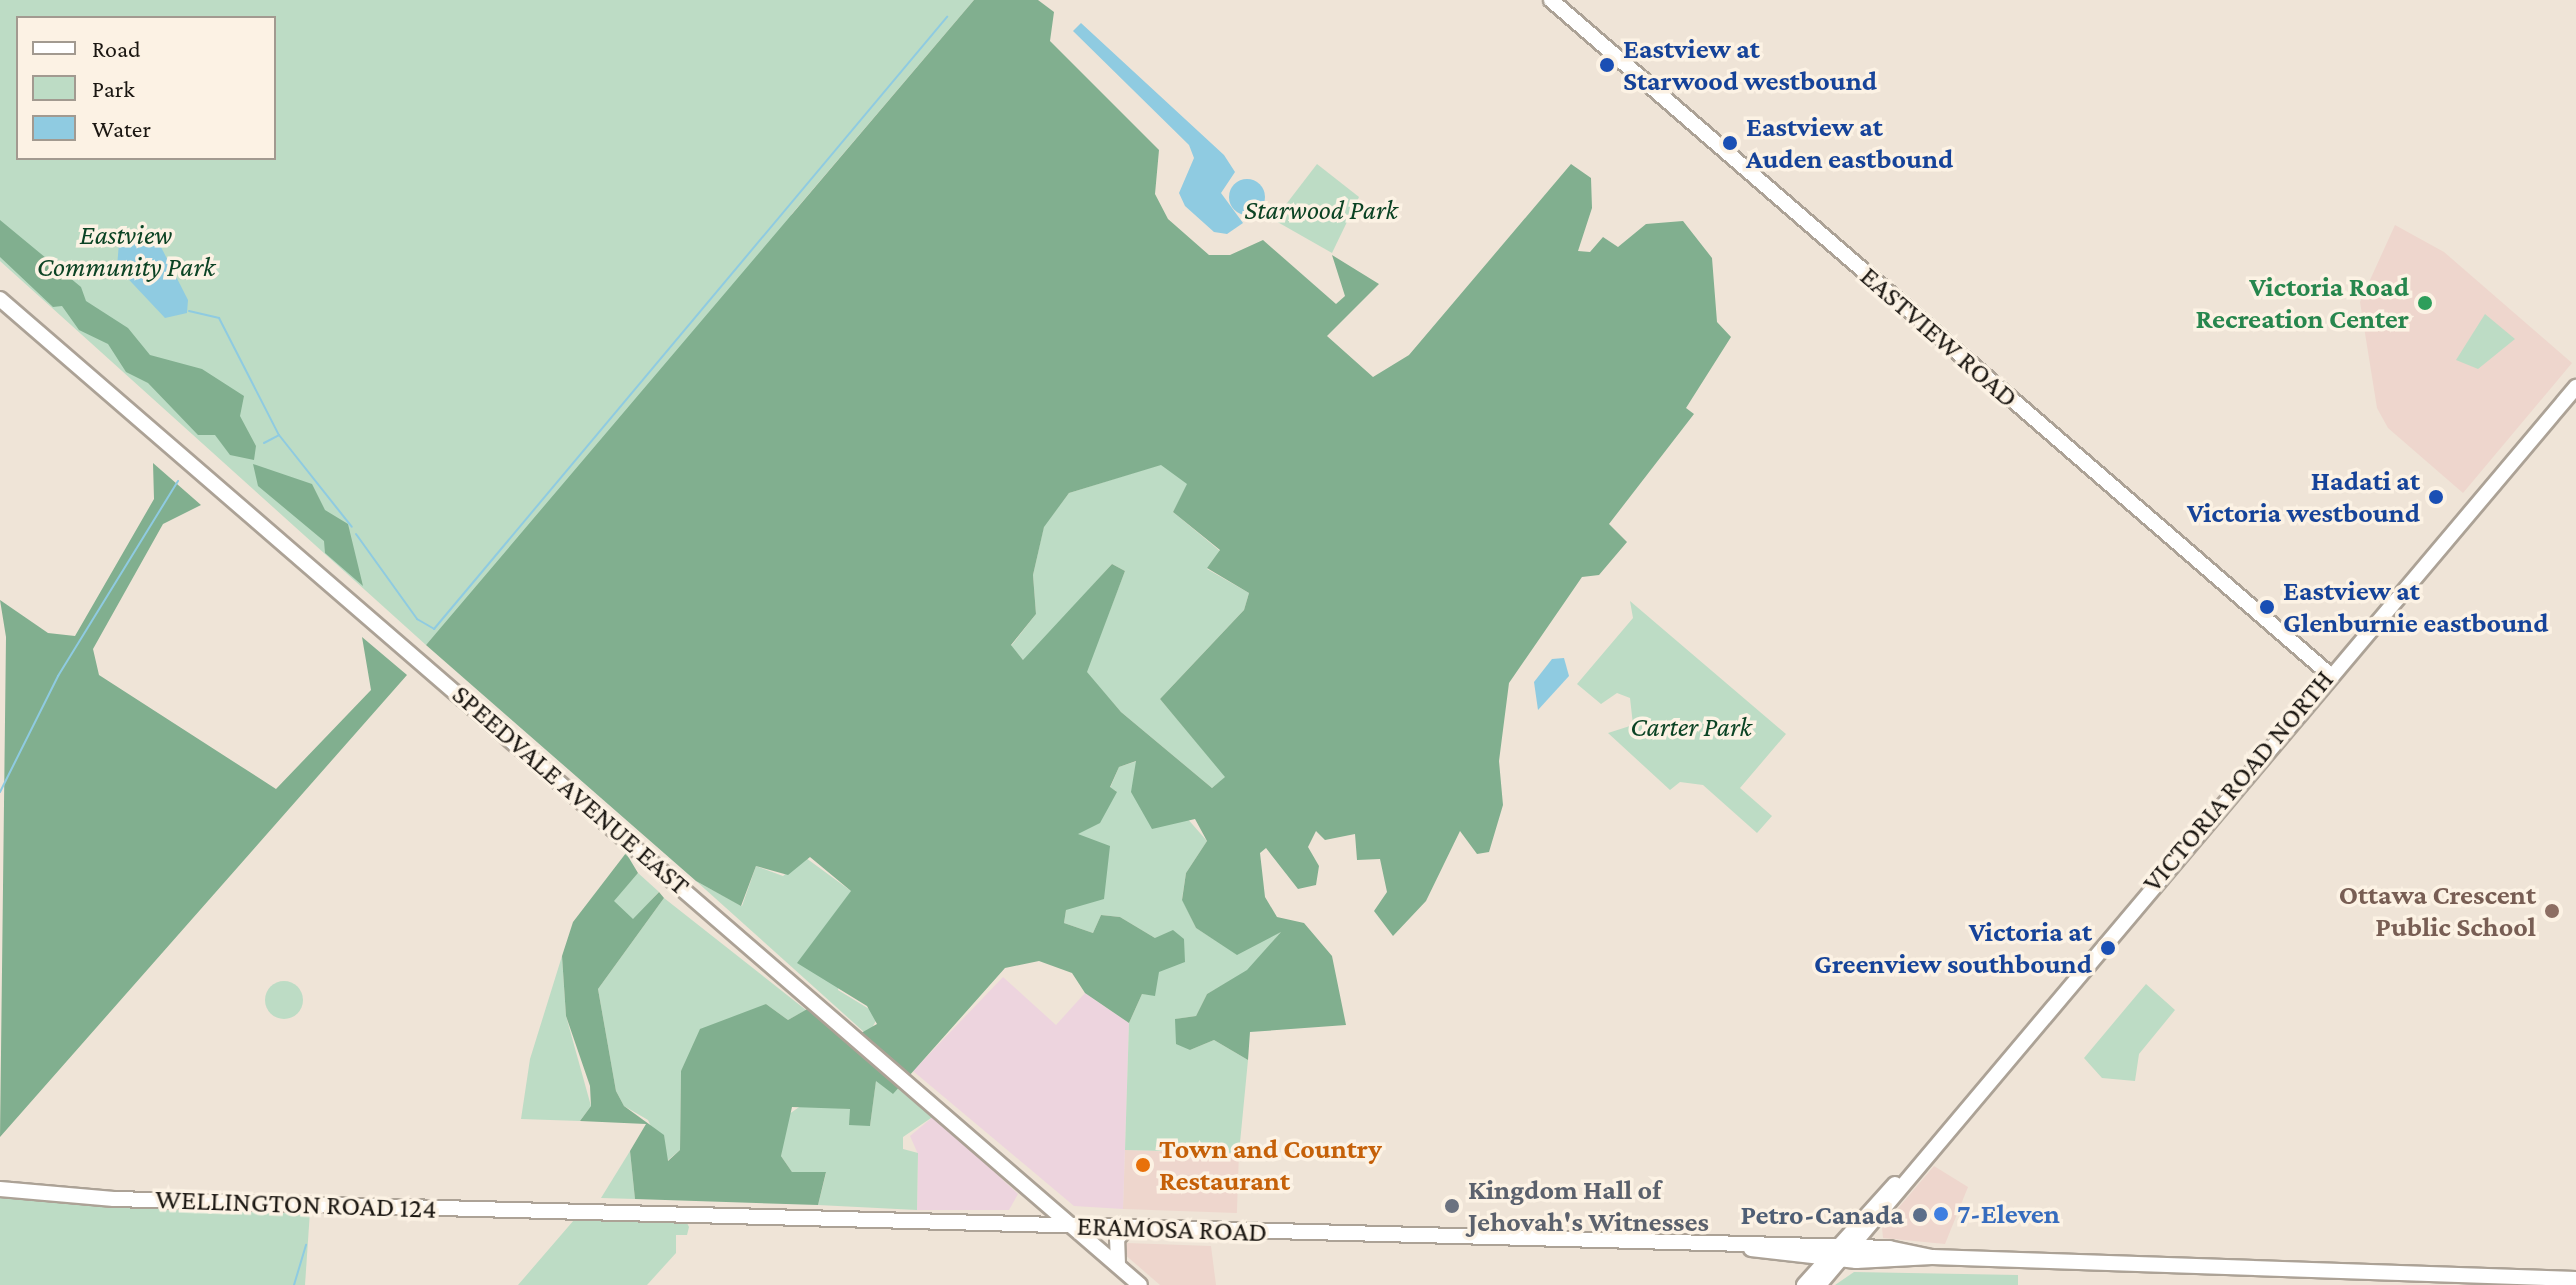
<!DOCTYPE html>
<style>
body{margin:0}
#map{position:relative;width:2576px;height:1285px;overflow:hidden;background:#efe4d7;font-family:"Crimson Pro",serif}
div>[style]{position:absolute}
.commercial>*{inset:0;background:#eed6cd;transform-origin:0 0}
.industrial>*{inset:0;background:#edd4de}
.green>*{inset:0;background:#bddcc5;transform-origin:0 0}
.round{border-radius:50%}
.forest>*{inset:0;background:#81af8f}
.water>*{inset:0;background:#8fcbe1}
.stream>*{height:2px;margin:-1px;padding:0 1px;transform-origin:1px;border-radius:1px;background:#8fcbe1}
.roads{filter:drop-shadow(2px 0 #aca296) drop-shadow(-2px 0 #aca296) drop-shadow(0 2px #aca296) drop-shadow(0 -2px #aca296)}
.major>*{height:14px;margin:-7px;padding:0 7px;transform-origin:7px;border-radius:7px;background:#fff}
.dots>*{width:22px;height:22px;translate:-50% -50%;box-sizing:border-box;border:4px solid #fcf2e4;border-radius:50%}
span{translate:-50% -50%;white-space:nowrap;text-align:center;line-height:1.15;-webkit-text-stroke:7px #fcf2e4;paint-order:stroke}
.transit-label{font-size:28px;color:#164399;font-weight:700}
.left{translate:0 -50%;text-align:left}
.right{translate:-100% -50%;text-align:right}
.park-label{font-size:28px;color:#0b4324;font-style:italic}
.leisure-label{font-size:28px;color:#27864d;font-weight:700}
.street-label{font-size:28px;color:#1b1712}
.education-label{font-size:28px;color:#785e54;font-weight:700}
.food-label{font-size:28px;color:#c56008;font-weight:700}
.worship-label{font-size:28px;color:#5b616d;font-weight:700}
.shop-label{font-size:28px;color:#366cbe;font-weight:700}
.service-label{font-size:28px;color:#4e5e75;font-weight:700}
.legend{position:absolute;left:16px;top:16px;width:260px;height:144px;box-sizing:border-box;background:#fcf2e4;border:2px solid #a29a90;margin:0;padding:10px 14px;list-style:none;font-size:24px;color:#1b1712}
.legend li{display:flex;align-items:center;gap:16px;height:40px}
.legend b{width:40px;border:2px solid #a29a90}
</style>
<div id="map">
<div class="commercial">
<i style="clip-path:polygon(2395px 225px,2444px 252px,2572px 363px,2463px 493px,2388px 428px,2377px 408px,2360px 302px)"></i>
<i style="left:1125px;top:1150px;width:114px;height:59px;rotate:2deg"></i>
<i style="clip-path:polygon(1934px 1166px,1968px 1187px,1945px 1244px,1883px 1238px,1882px 1227px)"></i>
<i style="clip-path:polygon(1127px 1243px,1211px 1246px,1216px 1285px,1160px 1285px,1123px 1253px)"></i>
</div>
<div class="industrial">
<i style="clip-path:polygon(1003px 977px,1056px 1025px,1085px 993px,1129px 1023px,1123px 1209px,1074px 1206px,913px 1071px)"></i>
<i style="clip-path:polygon(934px 1116px,1018px 1194px,1009px 1210px,917px 1210px,918px 1154px,910px 1136px)"></i>
</div>
<div class="green">
<i style="clip-path:polygon(evenodd,0 0,974px 0,791px 215px,815px 201px,834px 211px,871px 263px,883px 355px,928px 491px,934px 545px,925px 565px,891px 585px,811px 598px,740px 699px,719px 691px,705px 700px,682px 766px,654px 801px,640px 800px,442px 641px,449px 619px,426px 645px,0 261px,0 0,18px 18px,274px 18px,274px 158px,18px 158px,18px 18px)"></i>
<i style="clip-path:polygon(1317px 164px,1359px 197px,1332px 253px,1274px 220px)"></i>
<i style="clip-path:polygon(2485px 314px,2515px 339px,2478px 369px,2456px 360px)"></i>
<i style="clip-path:polygon(1162px 464px,1188px 484px,1173px 512px,1220px 551px,1207px 569px,1249px 593px,1244px 610px,1160px 699px,1226px 777px,1212px 788px,1121px 712px,1086px 672px,1125px 571px,1112px 564px,1024px 661px,1011px 646px,1036px 614px,1033px 575px,1044px 526px,1069px 493px)"></i>
<i style="clip-path:polygon(1630px 601px,1786px 734px,1740px 788px,1772px 816px,1757px 833px,1703px 785px,1680px 782px,1670px 790px,1608px 733px,1633px 725px,1630px 698px,1617px 693px,1601px 704px,1577px 684px,1633px 618px)"></i>
<i style="clip-path:polygon(1137px 761px,1207px 841px,1186px 873px,1182px 899px,1196px 928px,1237px 954px,1282px 931px,1247px 971px,1207px 994px,1196px 1016px,1176px 1019px,1190px 1050px,1214px 1040px,1248px 1060px,1239px 1153px,1125px 1150px,1129px 1023px,1142px 994px,1155px 995px,1155px 938px,1120px 917px,1101px 915px,1093px 933px,1064px 923px,1077px 834px,1116px 791px,1110px 788px,1119px 767px)"></i>
<i style="clip-path:polygon(806px 858px,851px 891px,838px 990px,879px 1015px,871px 1030px,864px 1032px,696px 881px,742px 906px,756px 866px,783px 876px)"></i>
<i style="left:638px;top:873px;width:28px;height:38px;rotate:42deg"></i>
<i style="clip-path:polygon(664px 898px,806px 1010px,788px 1020px,766px 1004px,681px 1071px,680px 1150px,667px 1161px,648px 1120px,624px 1106px,616px 1091px,598px 989px)"></i>
<i style="clip-path:polygon(562px 956px,566px 1016px,591px 1106px,580px 1121px,521px 1119px,530px 1059px)"></i>
<i class="round" style="left:265px;top:981px;width:38px;height:38px"></i>
<i style="clip-path:polygon(2146px 984px,2175px 1010px,2139px 1054px,2135px 1081px,2102px 1078px,2084px 1058px)"></i>
<i style="clip-path:polygon(876px 1080px,899px 1086px,934px 1116px,903px 1137px,903px 1149px,918px 1153px,917px 1210px,818px 1205px,826px 1173px,792px 1172px,781px 1156px,785px 1117px,802px 1105px,851px 1109px,870px 1126px)"></i>
<i style="clip-path:polygon(630px 1151px,635px 1199px,601px 1198px)"></i>
<i style="clip-path:polygon(0 1197px,310px 1211px,305px 1285px,0 1285px)"></i>
<i style="clip-path:polygon(574px 1220px,687px 1223px,689px 1227px,687px 1235px,676px 1235px,676px 1253px,647px 1285px,518px 1285px)"></i>
<i style="clip-path:polygon(1854px 1272px,2018px 1275px,2018px 1285px,1835px 1285px)"></i>
</div>
<div class="forest">
<i style="clip-path:polygon(evenodd,974px 0,1038px 0,1054px 12px,1050px 41px,1159px 150px,1155px 194px,1168px 219px,1209px 255px,1230px 255px,1263px 240px,1336px 304px,1345px 296px,1332px 255px,1379px 284px,1327px 336px,1373px 377px,1409px 355px,1571px 164px,1591px 178px,1592px 208px,1578px 251px,1590px 252px,1603px 237px,1618px 247px,1646px 224px,1683px 221px,1712px 258px,1717px 322px,1731px 337px,1686px 408px,1694px 414px,1609px 524px,1627px 542px,1599px 575px,1582px 577px,1509px 683px,1499px 761px,1503px 805px,1489px 852px,1477px 854px,1460px 831px,1426px 901px,1393px 936px,1374px 911px,1387px 892px,1380px 859px,1357px 860px,1355px 834px,1325px 840px,1316px 831px,1308px 847px,1319px 866px,1316px 885px,1298px 889px,1266px 848px,1260px 853px,1265px 897px,1277px 917px,1304px 923px,1332px 956px,1346px 1025px,1250px 1032px,1248px 1060px,1214px 1040px,1190px 1050px,1176px 1044px,1175px 1019px,1196px 1016px,1207px 994px,1247px 970px,1281px 932px,1237px 955px,1196px 928px,1182px 900px,1186px 873px,1207px 841px,1195px 819px,1152px 829px,1131px 792px,1136px 761px,1119px 767px,1110px 787px,1117px 792px,1100px 823px,1078px 834px,1110px 846px,1104px 899px,1066px 910px,1064px 923px,1093px 933px,1101px 915px,1120px 917px,1155px 938px,1173px 930px,1184px 939px,1185px 962px,1159px 972px,1155px 996px,1142px 994px,1129px 1023px,1085px 993px,1072px 973px,1039px 961px,1005px 968px,893px 1094px,876px 1081px,870px 1126px,849px 1125px,850px 1109px,792px 1107px,781px 1156px,792px 1172px,826px 1172px,818px 1205px,635px 1199px,630px 1151px,646px 1124px,580px 1121px,591px 1106px,590px 1086px,566px 1016px,562px 956px,573px 922px,626px 853px,638px 873px,614px 901px,633px 919px,659px 892px,664px 898px,598px 989px,616px 1091px,624px 1106px,664px 1135px,668px 1161px,680px 1150px,681px 1071px,700px 1029px,766px 1004px,788px 1020px,809px 1008px,847px 1041px,877px 1024px,867px 1006px,797px 963px,851px 891px,810px 857px,788px 875px,756px 866px,741px 906px,696px 881px,426px 645px,974px 0,1161px 465px,1187px 484px,1173px 512px,1220px 550px,1207px 568px,1249px 593px,1244px 610px,1160px 699px,1225px 777px,1212px 788px,1121px 712px,1087px 672px,1125px 571px,1112px 564px,1023px 660px,1011px 645px,1036px 614px,1033px 575px,1044px 527px,1069px 493px,1161px 465px)"></i>
<i style="clip-path:polygon(0 220px,81px 287px,86px 301px,128px 328px,150px 355px,202px 369px,244px 396px,240px 416px,256px 446px,254px 460px,230px 455px,215px 435px,198px 435px,148px 383px,126px 372px,108px 344px,79px 330px,62px 306px,53px 307px,0 257px)"></i>
<i style="clip-path:polygon(153px 463px,201px 505px,163px 524px,93px 649px,99px 675px,276px 789px,371px 690px,362px 637px,407px 675px,0 1137px,6px 637px,0 600px,48px 633px,75px 636px,154px 499px)"></i>
<i style="clip-path:polygon(253px 464px,312px 484px,325px 510px,348px 524px,363px 586px,325px 553px,324px 541px,258px 486px)"></i>
</div>
<div class="water">
<i style="clip-path:polygon(1081px 23px,1224px 155px,1235px 172px,1221px 193px,1243px 223px,1227px 234px,1214px 232px,1185px 206px,1179px 193px,1194px 158px,1189px 145px,1073px 31px)"></i>
<i class="round" style="left:1229px;top:179px;width:36px;height:36px"></i>
<i style="clip-path:polygon(129px 237px,161px 247px,188px 300px,187px 313px,165px 318px,117px 267px,119px 243px)"></i>
<i style="clip-path:polygon(1564px 658px,1569px 676px,1538px 710px,1534px 682px,1552px 659px)"></i>
</div>
<div class="stream">
<i style="left:189px;top:311px;width:31px;rotate:13deg"></i>
<i style="left:219px;top:318px;width:131px;rotate:62.9deg"></i>
<i style="left:264px;top:443px;width:17px;rotate:-28deg"></i>
<i style="left:279px;top:435px;width:117px;rotate:51.6deg"></i>
<i style="left:356px;top:534px;width:105px;rotate:54.3deg"></i>
<i style="left:417px;top:619px;width:20px;rotate:30deg"></i>
<i style="left:434px;top:629px;width:799px;rotate:-50.03deg"></i>
<i style="left:0;top:792px;width:130px;rotate:-63.4deg"></i>
<i style="left:58px;top:676px;width:229px;rotate:-58.4deg"></i>
<i style="left:294px;top:1285px;width:42px;rotate:-73.3deg"></i>
</div>
<div class="roads">
<div class="major">
<i style="left:1551px;top:0;width:1029px;rotate:40.9deg"></i>
<i style="left:0;top:299px;width:1507px;rotate:40.86deg"></i>
<i style="left:0;top:1189px;width:114px;rotate:5deg"></i>
<i style="left:114px;top:1199px;width:1776px;rotate:1.58deg"></i>
<i style="left:1889px;top:1248px;width:44px;rotate:11.8deg"></i>
<i style="left:1751px;top:1249px;width:106px;rotate:6.5deg"></i>
<i style="left:1856px;top:1261px;width:76px;rotate:-3deg"></i>
<i style="left:1932px;top:1257px;width:644px;rotate:1.96deg"></i>
<i style="left:1118px;top:1265px;width:26px;rotate:-92deg"></i>
<i style="left:1117px;top:1239px;width:15px;rotate:-48deg"></i>
<i style="left:1804px;top:1285px;width:136px;rotate:-48deg"></i>
<i style="left:1819px;top:1285px;width:1175px;rotate:-49.87deg"></i>
</div>
</div>
<div class="dots">
<i style="left:1607px;top:65px;background:#1a4fb4"></i>
<i style="left:1730px;top:143px;background:#1a4fb4"></i>
<i style="left:2425px;top:303px;background:#2e9e5b"></i>
<i style="left:2436px;top:497px;background:#1a4fb4"></i>
<i style="left:2267px;top:607px;background:#1a4fb4"></i>
<i style="left:2552px;top:911px;background:#8d6e63"></i>
<i style="left:2108px;top:948px;background:#1a4fb4"></i>
<i style="left:1143px;top:1165px;background:#e8710a"></i>
<i style="left:1452px;top:1206px;background:#6b7280"></i>
<i style="left:1941px;top:1214px;background:#3f7fe0"></i>
<i style="left:1920px;top:1215px;background:#5c6f8a"></i>
</div>
<div class="transit-label">
<span class="left" style="left:1623px;top:65px">Eastview at<br>Starwood westbound</span>
<span class="left" style="left:1746px;top:143px">Eastview at<br>Auden eastbound</span>
<span class="right" style="left:2420px;top:497px">Hadati at<br>Victoria westbound</span>
<span class="left" style="left:2283px;top:607px">Eastview at<br>Glenburnie eastbound</span>
<span class="right" style="left:2092px;top:948px">Victoria at<br>Greenview southbound</span>
</div>
<div class="park-label">
<span style="left:1321px;top:210px">Starwood Park</span>
<span style="left:126px;top:251px">Eastview<br>Community Park</span>
<span style="left:1691px;top:727px">Carter Park</span>
</div>
<div class="leisure-label">
<span class="right" style="left:2409px;top:303px">Victoria Road<br>Recreation Center</span>
</div>
<div class="street-label">
<span style="left:1939px;top:337px;rotate:41deg">EASTVIEW ROAD</span>
<span style="left:2238px;top:781px;rotate:-50deg">VICTORIA ROAD NORTH</span>
<span style="left:571px;top:790px;rotate:41deg">SPEEDVALE AVENUE EAST</span>
<span style="left:296px;top:1204px;rotate:2deg">WELLINGTON ROAD 124</span>
<span style="left:1172px;top:1229px;rotate:2deg">ERAMOSA ROAD</span>
</div>
<div class="education-label">
<span class="right" style="left:2536px;top:911px">Ottawa Crescent<br>Public School</span>
</div>
<div class="food-label">
<span class="left" style="left:1159px;top:1165px">Town and Country<br>Restaurant</span>
</div>
<div class="worship-label">
<span class="left" style="left:1468px;top:1206px">Kingdom Hall of<br>Jehovah's Witnesses</span>
</div>
<div class="shop-label">
<span class="left" style="left:1957px;top:1214px">7-Eleven</span>
</div>
<div class="service-label">
<span class="right" style="left:1904px;top:1215px">Petro-Canada</span>
</div>
<ul class="legend">
<li><b style="height:10px;background:#fff"></b>Road</li>
<li><b style="height:22px;background:#bddcc5"></b>Park</li>
<li><b style="height:22px;background:#8fcbe1"></b>Water</li>
</ul>
</div>
